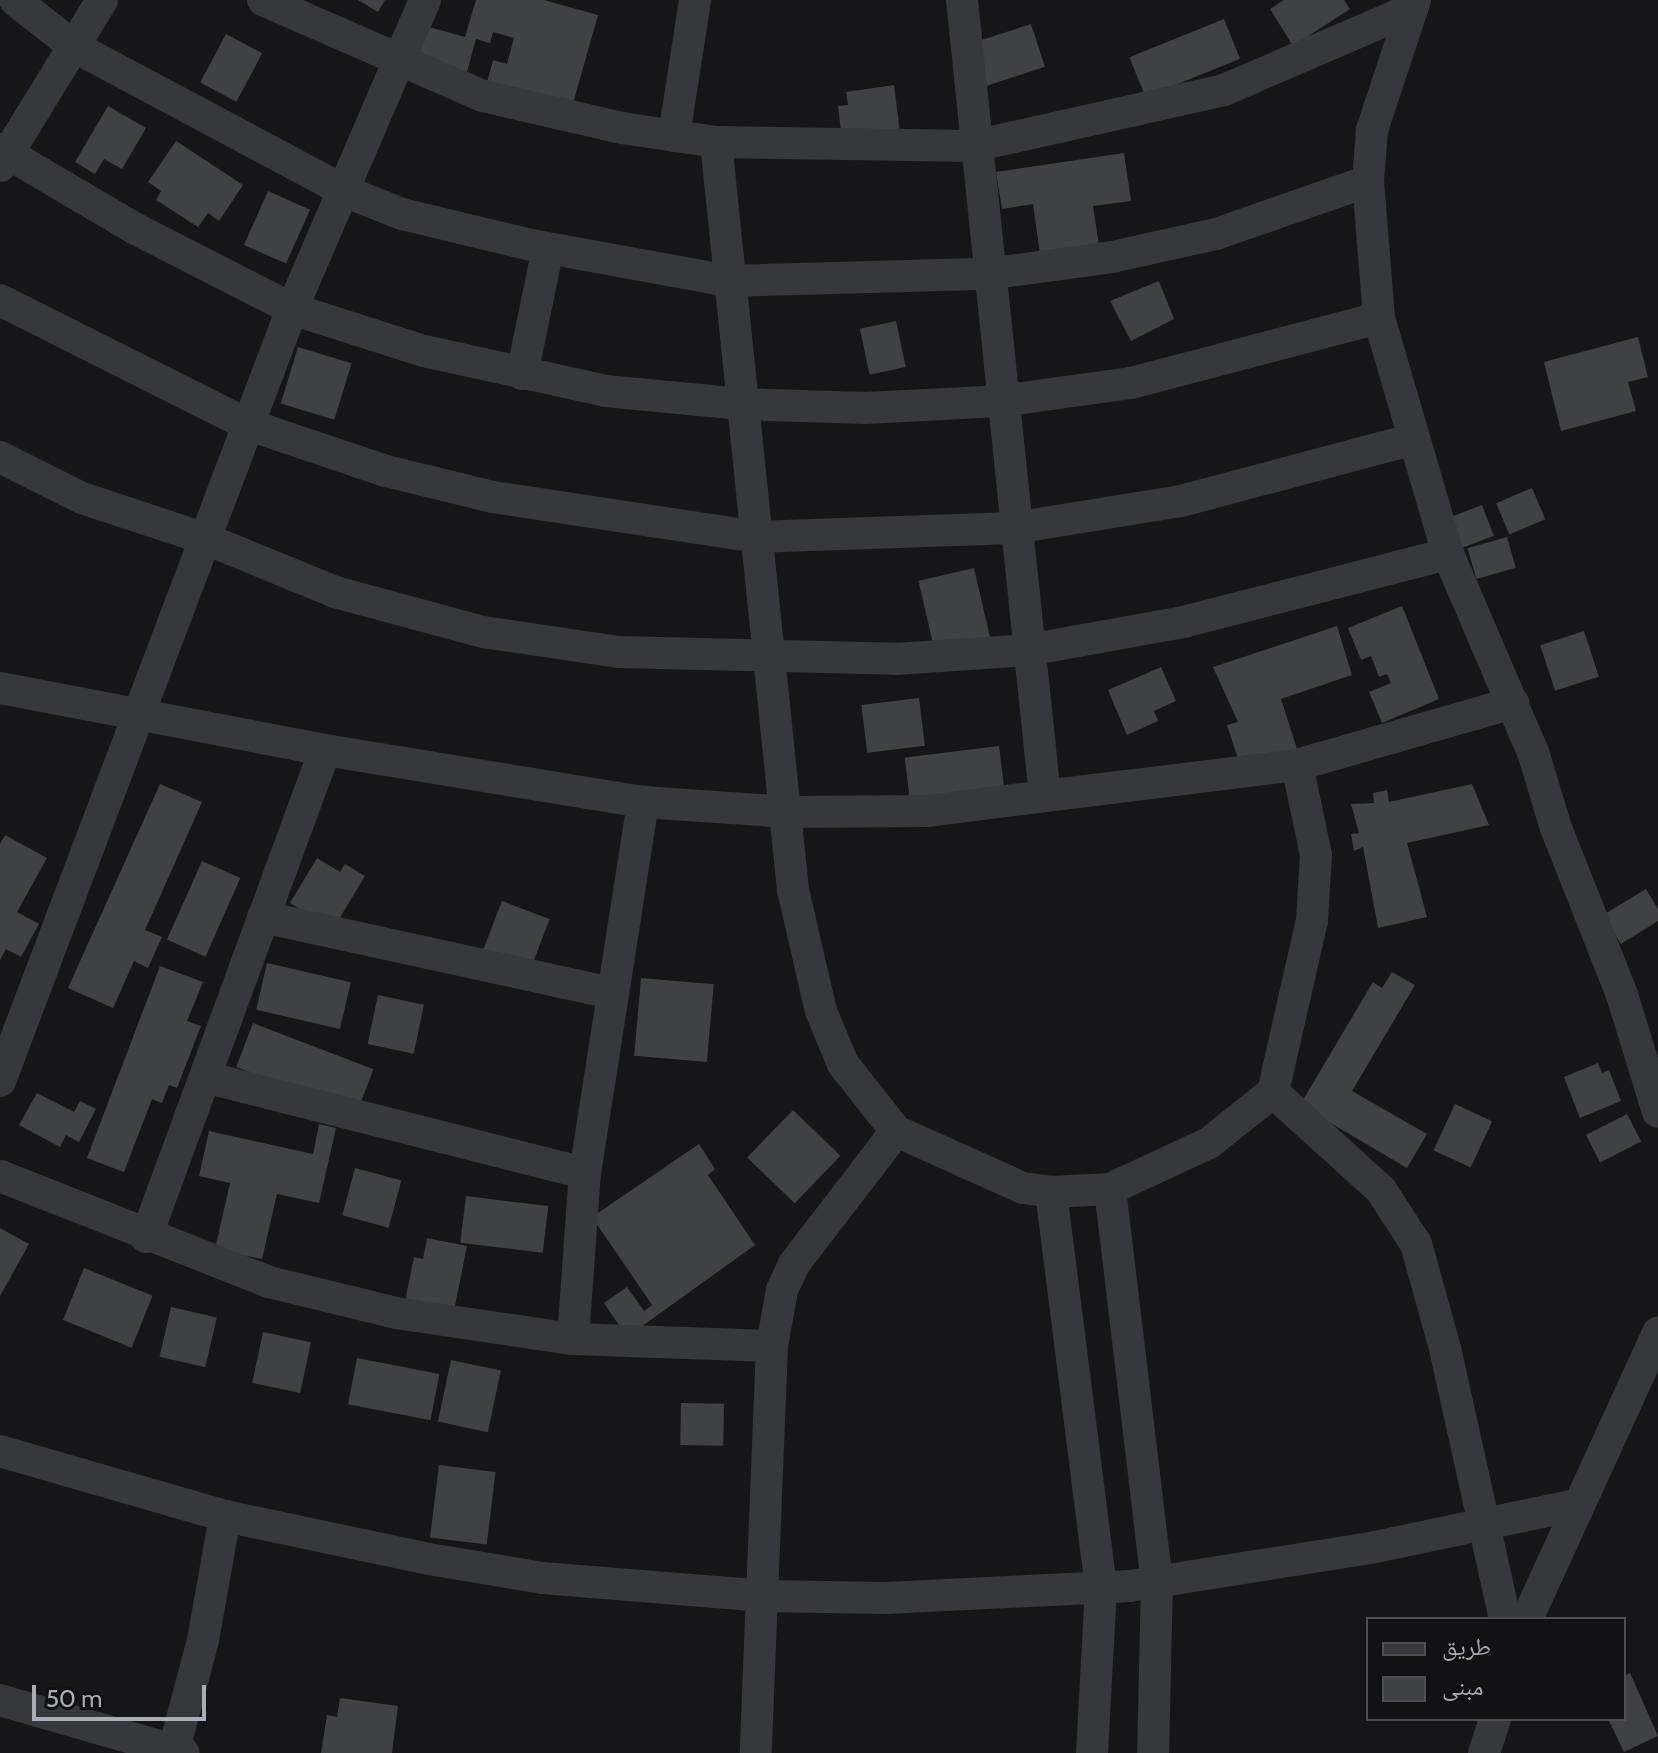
<!DOCTYPE html>
<meta charset="utf-8">
<style>
body{margin:0}
#map{position:relative;width:1658px;height:1753px;overflow:hidden;background:#161618;font-family:Cabin,"Noto Naskh Arabic",sans-serif}
div>[style]{position:absolute}
.building>*{inset:0;background:#404145;transform-origin:0 0}
.minor>*{height:32px;margin:-16px;padding:0 16px;transform-origin:16px;border-radius:16px;background:#37383d}
span{translate:-50% -50%;white-space:nowrap;text-align:center;line-height:1.15;-webkit-text-stroke:8px #111113;paint-order:stroke}
.legend{position:absolute;left:1366px;top:1617px;width:260px;height:104px;box-sizing:border-box;background:#111113;border:2px solid #4d4f55;margin:0;padding:10px 14px;list-style:none;font-size:24px;color:#a8adb8}
.legend li{display:flex;align-items:center;gap:16px;height:40px}
.legend b{width:40px;border:2px solid #4d4f55}
.scale{position:absolute;left:32px;top:1685px;width:174px;height:36px;box-sizing:border-box;border:4px solid #a8adb8;border-top:0;padding-left:10px;font-size:24px;line-height:28px;white-space:nowrap;color:#a8adb8;-webkit-text-stroke:6px #111113;paint-order:stroke}
</style>
<div id="map">
<div class="building">
<i style="clip-path:polygon(358px 0,385px 0,378px 12px)"></i>
<i style="clip-path:polygon(476px 0,544px 0,598px 15px,570px 114px,485px 90px,493px 60px,507px 64px,514px 38px,493px 32px,490px 43px,476px 39px,465px 79px,411px 64px,422px 25px,465px 37px)"></i>
<i style="clip-path:polygon(1284px 0,1344px 0,1350px 9px,1293px 46px,1270px 9px)"></i>
<i style="left:1224px;top:19px;width:43px;height:102px;rotate:68deg"></i>
<i style="left:1031px;top:24px;width:45px;height:61px;rotate:72deg"></i>
<i style="left:226px;top:34px;width:41px;height:55px;rotate:28deg"></i>
<i style="clip-path:polygon(894px 85px,900px 133px,842px 140px,838px 106px,848px 105px,846px 92px)"></i>
<i style="clip-path:polygon(108px 106px,146px 128px,122px 169px,104px 159px,95px 174px,75px 162px)"></i>
<i style="clip-path:polygon(176px 141px,243px 185px,219px 221px,208px 213px,198px 227px,156px 200px,161px 191px,148px 182px)"></i>
<i style="clip-path:polygon(1124px 153px,1131px 201px,1093px 206px,1099px 245px,1040px 254px,1033px 204px,1002px 209px,996px 172px)"></i>
<i style="left:268px;top:191px;width:46px;height:59px;rotate:24deg"></i>
<i style="clip-path:polygon(1159px 281px,1174px 319px,1131px 341px,1110px 301px)"></i>
<i style="left:896px;top:321px;width:47px;height:37px;rotate:78deg"></i>
<i style="clip-path:polygon(1638px 337px,1648px 377px,1628px 382px,1636px 411px,1561px 431px,1544px 362px)"></i>
<i style="left:298px;top:347px;width:56px;height:59px;rotate:17deg"></i>
<i style="left:1532px;top:488px;width:34px;height:39px;rotate:67deg"></i>
<i style="left:1482px;top:505px;width:33px;height:44px;rotate:69deg"></i>
<i style="left:1507px;top:537px;width:32px;height:41px;rotate:74deg"></i>
<i style="left:974px;top:568px;width:74px;height:57px;rotate:77deg"></i>
<i style="clip-path:polygon(1402px 606px,1439px 699px,1382px 723px,1369px 692px,1391px 683px,1387px 674px,1379px 677px,1371px 656px,1361px 660px,1348px 628px)"></i>
<i style="clip-path:polygon(1337px 626px,1352px 675px,1281px 699px,1297px 749px,1241px 768px,1227px 725px,1238px 722px,1213px 667px)"></i>
<i style="left:1584px;top:631px;width:48px;height:46px;rotate:72deg"></i>
<i style="clip-path:polygon(1161px 667px,1176px 701px,1154px 711px,1158px 721px,1127px 735px,1108px 690px)"></i>
<i style="left:919px;top:698px;width:48px;height:58px;rotate:83deg"></i>
<i style="left:999px;top:746px;width:48px;height:95px;rotate:83deg"></i>
<i style="clip-path:polygon(160px 784px,202px 802px,145px 930px,162px 937px,148px 968px,134px 961px,113px 1008px,68px 988px)"></i>
<i style="clip-path:polygon(1472px 784px,1489px 825px,1407px 843px,1427px 917px,1378px 928px,1363px 847px,1354px 851px,1351px 834px,1359px 833px,1351px 804px,1374px 803px,1373px 793px,1387px 790px,1389px 802px)"></i>
<i style="clip-path:polygon(5px 835px,47px 858px,17px 912px,39px 924px,21px 957px,6px 949px,0 960px,0 844px)"></i>
<i style="clip-path:polygon(317px 858px,340px 872px,345px 864px,365px 876px,333px 929px,290px 903px)"></i>
<i style="left:202px;top:861px;width:42px;height:86px;rotate:24deg"></i>
<i style="clip-path:polygon(1646px 889px,1658px 909px,1658px 921px,1621px 944px,1603px 915px)"></i>
<i style="left:502px;top:901px;width:51px;height:53px;rotate:21deg"></i>
<i style="left:267px;top:963px;width:86px;height:48px;rotate:13deg"></i>
<i style="clip-path:polygon(160px 966px,203px 982px,187px 1021px,201px 1026px,177px 1088px,169px 1085px,162px 1103px,152px 1099px,124px 1172px,87px 1158px)"></i>
<i style="clip-path:polygon(1392px 972px,1415px 985px,1352px 1091px,1427px 1134px,1407px 1168px,1300px 1105px,1373px 982px,1382px 988px)"></i>
<i style="left:641px;top:978px;width:73px;height:78px;rotate:5deg"></i>
<i style="left:378px;top:995px;width:47px;height:50px;rotate:12deg"></i>
<i style="left:253px;top:1023px;width:129px;height:47px;rotate:21deg"></i>
<i style="clip-path:polygon(1598px 1063px,1602px 1073px,1609px 1070px,1621px 1101px,1580px 1118px,1564px 1077px)"></i>
<i style="clip-path:polygon(37px 1093px,74px 1112px,80px 1101px,96px 1109px,79px 1142px,66px 1135px,60px 1147px,19px 1125px)"></i>
<i style="left:1455px;top:1104px;width:41px;height:51px;rotate:25deg"></i>
<i style="left:793px;top:1110px;width:66px;height:66px;rotate:44deg"></i>
<i style="left:1627px;top:1114px;width:31px;height:46px;rotate:63deg"></i>
<i style="clip-path:polygon(319px 1124px,336px 1128px,319px 1203px,277px 1194px,262px 1259px,215px 1249px,230px 1183px,199px 1176px,209px 1131px,313px 1154px)"></i>
<i style="clip-path:polygon(699px 1144px,715px 1169px,708px 1175px,755px 1245px,627px 1337px,604px 1303px,627px 1287px,644px 1311px,652px 1305px,592px 1217px)"></i>
<i style="left:355px;top:1168px;width:48px;height:49px;rotate:15deg"></i>
<i style="left:466px;top:1196px;width:83px;height:47px;rotate:7deg"></i>
<i style="clip-path:polygon(0 1228px,29px 1244px,0 1296px)"></i>
<i style="clip-path:polygon(427px 1238px,467px 1246px,454px 1311px,405px 1301px,414px 1257px,423px 1259px)"></i>
<i style="left:84px;top:1268px;width:74px;height:56px;rotate:22deg"></i>
<i style="left:171px;top:1307px;width:47px;height:51px;rotate:13deg"></i>
<i style="left:263px;top:1332px;width:49px;height:52px;rotate:12deg"></i>
<i style="left:357px;top:1358px;width:84px;height:47px;rotate:11deg"></i>
<i style="left:451px;top:1360px;width:51px;height:63px;rotate:12deg"></i>
<i style="left:681px;top:1403px;width:43px;height:42px;rotate:1deg"></i>
<i style="left:439px;top:1465px;width:57px;height:73px;rotate:7deg"></i>
<i style="clip-path:polygon(1630px 1673px,1658px 1736px,1624px 1752px,1608px 1719px,1624px 1719px,1624px 1676px)"></i>
<i style="clip-path:polygon(340px 1698px,398px 1706px,392px 1753px,321px 1753px,327px 1715px,337px 1717px)"></i>
</div>
<div class="minor">
<i style="left:15px;top:0;width:74px;rotate:38.4deg"></i>
<i style="left:73px;top:46px;width:307px;rotate:28.1deg"></i>
<i style="left:344px;top:191px;width:62px;rotate:21.6deg"></i>
<i style="left:402px;top:214px;width:133px;rotate:13.5deg"></i>
<i style="left:531px;top:245px;width:201px;rotate:10.3deg"></i>
<i style="left:729px;top:281px;width:258px;rotate:-1.6deg"></i>
<i style="left:987px;top:274px;width:126px;rotate:-7.7deg"></i>
<i style="left:1112px;top:257px;width:107px;rotate:-12.5deg"></i>
<i style="left:1216px;top:234px;width:161px;rotate:-19.2deg"></i>
<i style="left:263px;top:0;width:240px;rotate:23.6deg"></i>
<i style="left:483px;top:96px;width:143px;rotate:13deg"></i>
<i style="left:622px;top:128px;width:95px;rotate:8.5deg"></i>
<i style="left:716px;top:142px;width:752px;rotate:84.12deg"></i>
<i style="left:793px;top:890px;width:124px;rotate:77deg"></i>
<i style="left:821px;top:1011px;width:57px;rotate:67.5deg"></i>
<i style="left:843px;top:1064px;width:85px;rotate:51.7deg"></i>
<i style="left:896px;top:1131px;width:139px;rotate:24.2deg"></i>
<i style="left:1023px;top:1188px;width:28px;rotate:8deg"></i>
<i style="left:1051px;top:1192px;width:59px;rotate:-2.9deg"></i>
<i style="left:1110px;top:1189px;width:109px;rotate:-24.9deg"></i>
<i style="left:1209px;top:1143px;width:82px;rotate:-38.6deg"></i>
<i style="left:962px;top:0;width:800px;rotate:84.05deg"></i>
<i style="left:1045px;top:796px;width:254px;rotate:-7deg"></i>
<i style="left:1415px;top:0;width:137px;rotate:108.3deg"></i>
<i style="left:1372px;top:130px;width:51px;rotate:94.5deg"></i>
<i style="left:1368px;top:181px;width:137px;rotate:85.4deg"></i>
<i style="left:1379px;top:318px;width:246px;rotate:73.7deg"></i>
<i style="left:1448px;top:554px;width:215px;rotate:66.8deg"></i>
<i style="left:1533px;top:752px;width:79px;rotate:73.2deg"></i>
<i style="left:1556px;top:828px;width:180px;rotate:68.4deg"></i>
<i style="left:1622px;top:995px;width:122px;rotate:72.9deg"></i>
<i style="left:674px;top:136px;width:138px;rotate:-81.2deg"></i>
<i style="left:716px;top:142px;width:258px;rotate:0.9deg"></i>
<i style="left:974px;top:146px;width:256px;rotate:-12.6deg"></i>
<i style="left:1224px;top:90px;width:205px;rotate:-23.3deg"></i>
<i style="left:0;top:149px;width:158px;rotate:30.5deg"></i>
<i style="left:136px;top:229px;width:175px;rotate:27.1deg"></i>
<i style="left:292px;top:309px;width:139px;rotate:17.7deg"></i>
<i style="left:424px;top:351px;width:186px;rotate:12.4deg"></i>
<i style="left:606px;top:391px;width:136px;rotate:5.5deg"></i>
<i style="left:741px;top:404px;width:124px;rotate:1.8deg"></i>
<i style="left:865px;top:408px;width:136px;rotate:-2.9deg"></i>
<i style="left:1001px;top:401px;width:131px;rotate:-7.9deg"></i>
<i style="left:1131px;top:383px;width:256px;rotate:-14.7deg"></i>
<i style="left:0;top:166px;width:195px;rotate:-58.4deg"></i>
<i style="left:0;top:300px;width:279px;rotate:26.7deg"></i>
<i style="left:249px;top:425px;width:145px;rotate:18.6deg"></i>
<i style="left:386px;top:471px;width:110px;rotate:13.7deg"></i>
<i style="left:493px;top:497px;width:267px;rotate:8.6deg"></i>
<i style="left:757px;top:537px;width:257px;rotate:-2deg"></i>
<i style="left:1014px;top:528px;width:169px;rotate:-9.2deg"></i>
<i style="left:1181px;top:501px;width:241px;rotate:-14.9deg"></i>
<i style="left:522px;top:374px;width:128px;rotate:-78.3deg"></i>
<i style="left:0;top:457px;width:92px;rotate:26.6deg"></i>
<i style="left:82px;top:498px;width:131px;rotate:18.3deg"></i>
<i style="left:206px;top:539px;width:139px;rotate:22.3deg"></i>
<i style="left:335px;top:592px;width:153px;rotate:15.1deg"></i>
<i style="left:483px;top:632px;width:137px;rotate:8.4deg"></i>
<i style="left:619px;top:652px;width:277px;rotate:1.4deg"></i>
<i style="left:896px;top:659px;width:132px;rotate:-3.9deg"></i>
<i style="left:1028px;top:650px;width:158px;rotate:-10.2deg"></i>
<i style="left:1183px;top:622px;width:274px;rotate:-14.4deg"></i>
<i style="left:0;top:688px;width:331px;rotate:10.8deg"></i>
<i style="left:325px;top:750px;width:322px;rotate:9.3deg"></i>
<i style="left:643px;top:802px;width:146px;rotate:3.9deg"></i>
<i style="left:789px;top:812px;width:139px;rotate:-0.4deg"></i>
<i style="left:928px;top:811px;width:118px;rotate:-7.3deg"></i>
<i style="left:263px;top:917px;width:358px;rotate:12.3deg"></i>
<i style="left:205px;top:1077px;width:392px;rotate:14.2deg"></i>
<i style="left:0;top:1081px;width:825px;rotate:-69.28deg"></i>
<i style="left:292px;top:309px;width:336px;rotate:-66.7deg"></i>
<i style="left:0;top:1176px;width:289px;rotate:21.5deg"></i>
<i style="left:269px;top:1282px;width:131px;rotate:13.7deg"></i>
<i style="left:396px;top:1313px;width:179px;rotate:8.4deg"></i>
<i style="left:573px;top:1339px;width:199px;rotate:2deg"></i>
<i style="left:772px;top:1346px;width:407px;rotate:92.3deg"></i>
<i style="left:1110px;top:1189px;width:395px;rotate:83.2deg"></i>
<i style="left:1157px;top:1581px;width:172px;rotate:91.3deg"></i>
<i style="left:1051px;top:1192px;width:398px;rotate:82.8deg"></i>
<i style="left:1101px;top:1587px;width:166px;rotate:93.1deg"></i>
<i style="left:146px;top:1237px;width:519px;rotate:-69.82deg"></i>
<i style="left:573px;top:1339px;width:166px;rotate:-85.9deg"></i>
<i style="left:585px;top:1173px;width:376px;rotate:-81.1deg"></i>
<i style="left:772px;top:1346px;width:57px;rotate:-79.9deg"></i>
<i style="left:782px;top:1290px;width:29px;rotate:-65deg"></i>
<i style="left:794px;top:1264px;width:168px;rotate:-52.5deg"></i>
<i style="left:0;top:1451px;width:234px;rotate:16.1deg"></i>
<i style="left:225px;top:1516px;width:208px;rotate:11.9deg"></i>
<i style="left:429px;top:1559px;width:115px;rotate:9.5deg"></i>
<i style="left:542px;top:1578px;width:224px;rotate:4.6deg"></i>
<i style="left:765px;top:1596px;width:121px;rotate:0.9deg"></i>
<i style="left:886px;top:1598px;width:244px;rotate:-2.8deg"></i>
<i style="left:1130px;top:1586px;width:248px;rotate:-9deg"></i>
<i style="left:1375px;top:1547px;width:209px;rotate:-11.8deg"></i>
<i style="left:1505px;top:1619px;width:273px;rotate:-102.5deg"></i>
<i style="left:1446px;top:1352px;width:112px;rotate:-105.5deg"></i>
<i style="left:1416px;top:1244px;width:64px;rotate:-122.9deg"></i>
<i style="left:1381px;top:1190px;width:146px;rotate:-137.8deg"></i>
<i style="left:1273px;top:1092px;width:176px;rotate:-77.2deg"></i>
<i style="left:1312px;top:920px;width:65px;rotate:-86.5deg"></i>
<i style="left:1316px;top:855px;width:92px;rotate:-101.9deg"></i>
<i style="left:1297px;top:765px;width:225px;rotate:-16deg"></i>
<i style="left:1527px;top:1619px;width:315px;rotate:-65.4deg"></i>
<i style="left:0;top:1700px;width:191px;rotate:16.1deg"></i>
<i style="left:173px;top:1753px;width:117px;rotate:-75.1deg"></i>
<i style="left:203px;top:1640px;width:126px;rotate:-79.9deg"></i>
<i style="left:1484px;top:1753px;width:36px;rotate:-72deg"></i>
</div>
<ul class="legend">
<li><b style="height:10px;background:#37383d"></b>طريق</li>
<li><b style="height:22px;background:#404145"></b>مبنى</li>
</ul>
<div class="scale">50 m</div>
</div>
